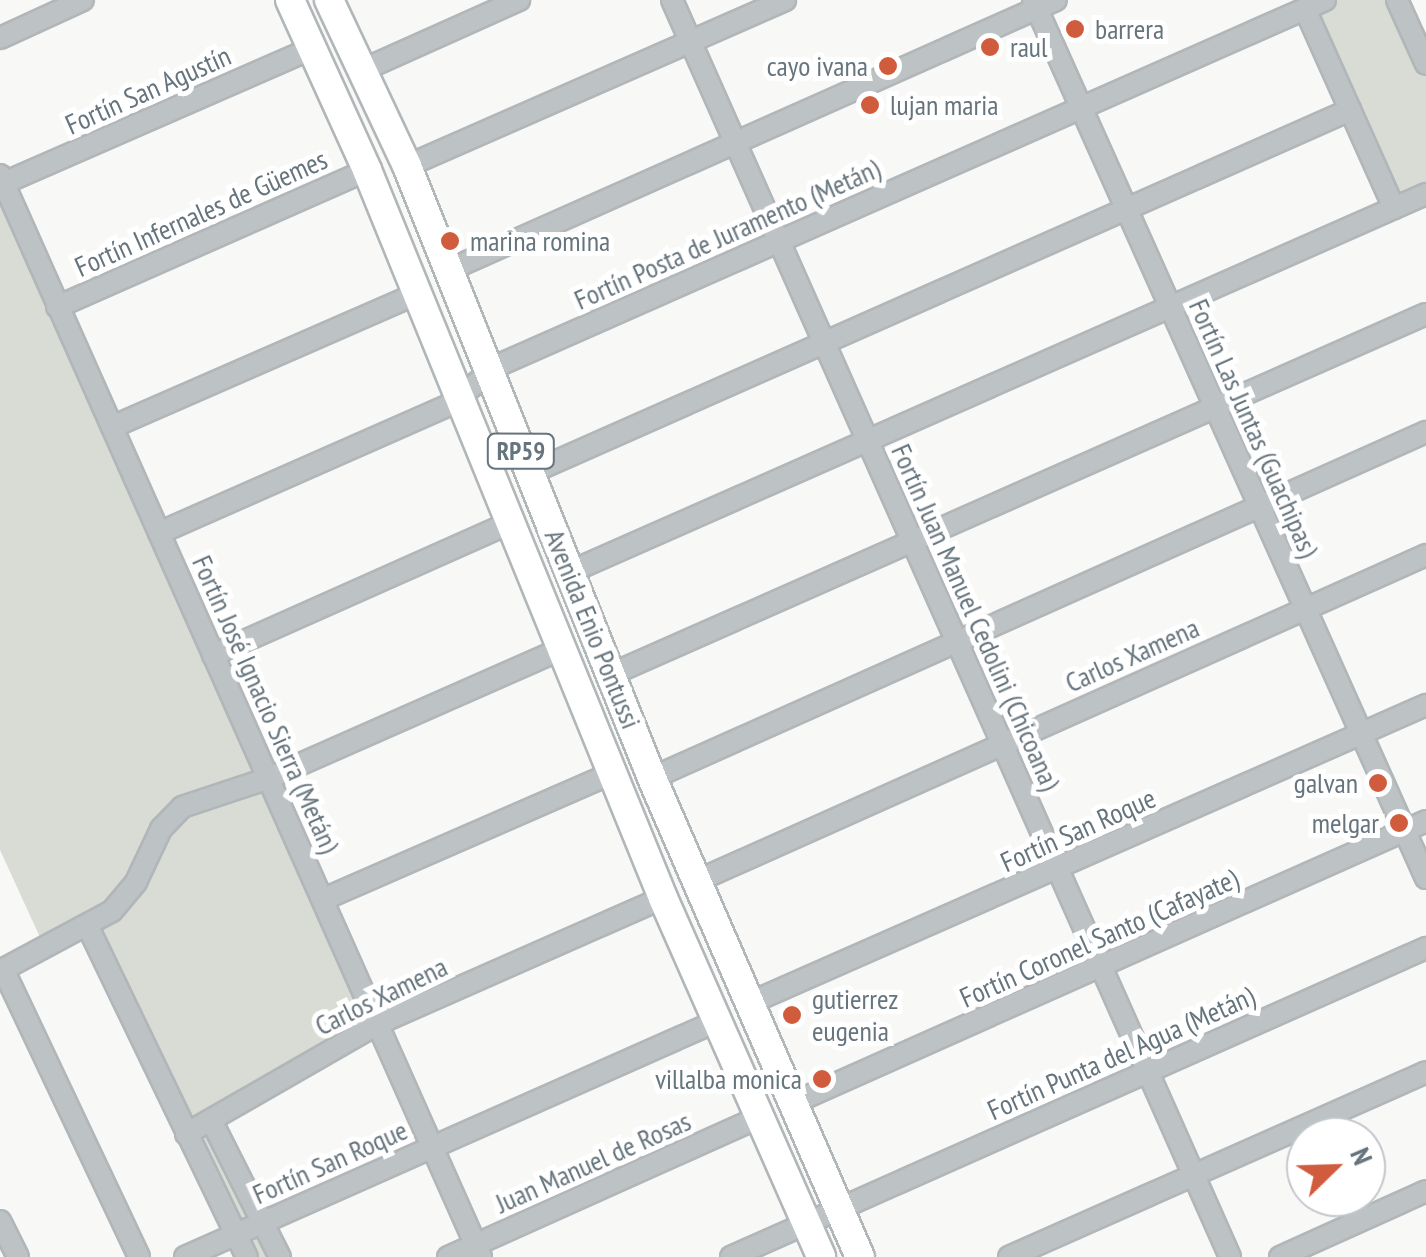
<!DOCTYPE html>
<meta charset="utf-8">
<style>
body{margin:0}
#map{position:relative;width:1426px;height:1257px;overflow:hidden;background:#f8f8f6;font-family:"PT Sans Narrow",sans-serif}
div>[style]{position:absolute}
.green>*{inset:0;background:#d8dcd5}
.roads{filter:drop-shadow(2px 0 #b1b6b9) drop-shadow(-2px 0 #b1b6b9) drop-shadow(0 2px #b1b6b9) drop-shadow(0 -2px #b1b6b9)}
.minor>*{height:20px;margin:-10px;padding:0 10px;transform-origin:10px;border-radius:10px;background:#bdc2c5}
.major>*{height:28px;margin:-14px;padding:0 14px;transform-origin:14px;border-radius:14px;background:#fff}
.dots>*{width:28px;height:28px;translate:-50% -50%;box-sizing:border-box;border:5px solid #fff;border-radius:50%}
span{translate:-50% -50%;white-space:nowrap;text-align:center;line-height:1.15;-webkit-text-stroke:10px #fff;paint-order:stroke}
.shield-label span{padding:2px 8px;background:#fff;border:2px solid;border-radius:8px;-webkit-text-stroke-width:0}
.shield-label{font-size:25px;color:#66747d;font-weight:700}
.poi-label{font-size:28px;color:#66747d}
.left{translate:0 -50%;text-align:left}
.right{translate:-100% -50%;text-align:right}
.street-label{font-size:28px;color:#66747d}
.north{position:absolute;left:1286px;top:1117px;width:100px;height:100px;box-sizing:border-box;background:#fff;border:2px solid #c2c7cb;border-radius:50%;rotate:67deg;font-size:28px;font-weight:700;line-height:40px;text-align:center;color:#66747d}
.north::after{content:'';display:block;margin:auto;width:35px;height:45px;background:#d15c3d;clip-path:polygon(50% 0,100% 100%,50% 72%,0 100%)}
</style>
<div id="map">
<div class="green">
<i style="clip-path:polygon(1335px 0,1393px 0,1426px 71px,1426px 190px,1396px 204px,1309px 12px)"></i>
<i style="clip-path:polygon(0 186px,374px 1024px,211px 1118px,278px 1257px,249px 1257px,87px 926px,44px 946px,0 850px)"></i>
</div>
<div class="roads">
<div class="minor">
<i style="left:672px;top:0;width:1375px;rotate:66.06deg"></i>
<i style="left:1033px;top:0;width:962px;rotate:65.89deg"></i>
<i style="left:1397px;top:0;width:70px;rotate:65.6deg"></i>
<i style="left:1305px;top:9px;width:218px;rotate:65.9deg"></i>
<i style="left:0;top:38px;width:91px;rotate:-24.6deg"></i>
<i style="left:365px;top:69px;width:169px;rotate:-24.1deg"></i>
<i style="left:407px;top:166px;width:413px;rotate:-23.7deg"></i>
<i style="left:0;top:175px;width:1184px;rotate:66.03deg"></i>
<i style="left:4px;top:183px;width:339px;rotate:-23.6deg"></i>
<i style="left:449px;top:270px;width:664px;rotate:-23.98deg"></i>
<i style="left:57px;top:307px;width:339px;rotate:-23.8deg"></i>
<i style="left:112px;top:427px;width:333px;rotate:-23.6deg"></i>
<i style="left:530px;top:473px;width:897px;rotate:-23.88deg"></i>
<i style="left:159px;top:533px;width:317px;rotate:-23.8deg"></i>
<i style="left:449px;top:405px;width:64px;rotate:-38.7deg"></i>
<i style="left:499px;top:365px;width:903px;rotate:-23.84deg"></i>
<i style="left:570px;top:572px;width:936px;rotate:-23.83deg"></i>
<i style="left:213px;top:655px;width:325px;rotate:-24deg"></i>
<i style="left:612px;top:674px;width:890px;rotate:-23.86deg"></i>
<i style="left:652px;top:778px;width:848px;rotate:-24.09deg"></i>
<i style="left:697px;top:881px;width:799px;rotate:-24.09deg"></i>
<i style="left:324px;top:899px;width:314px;rotate:-23.6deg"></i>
<i style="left:88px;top:927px;width:366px;rotate:64.3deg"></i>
<i style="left:3px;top:969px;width:318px;rotate:64.7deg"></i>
<i style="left:0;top:971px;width:127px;rotate:-28.2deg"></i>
<i style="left:112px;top:911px;width:38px;rotate:-50deg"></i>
<i style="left:136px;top:882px;width:59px;rotate:-64.7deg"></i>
<i style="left:161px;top:829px;width:30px;rotate:-46deg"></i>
<i style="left:182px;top:807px;width:92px;rotate:-18.4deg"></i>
<i style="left:269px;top:778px;width:319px;rotate:-23.8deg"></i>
<i style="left:750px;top:1003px;width:739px;rotate:-23.79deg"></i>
<i style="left:793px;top:1103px;width:693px;rotate:-24.01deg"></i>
<i style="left:212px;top:1122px;width:151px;rotate:63.3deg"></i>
<i style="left:186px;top:1134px;width:220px;rotate:-29.9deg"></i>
<i style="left:377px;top:1024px;width:313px;rotate:-23.8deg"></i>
<i style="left:0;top:1221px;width:40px;rotate:63.4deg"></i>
<i style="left:185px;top:1257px;width:582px;rotate:-23.92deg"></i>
<i style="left:448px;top:1257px;width:342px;rotate:-24.2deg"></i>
<i style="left:731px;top:1257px;width:761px;rotate:-23.97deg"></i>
<i style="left:1009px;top:1257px;width:456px;rotate:-23.9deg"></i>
<i style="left:1280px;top:1257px;width:160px;rotate:-24.3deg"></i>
</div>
<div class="major">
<i style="left:290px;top:0;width:187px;rotate:65.6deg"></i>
<i style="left:367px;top:170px;width:786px;rotate:67.87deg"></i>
<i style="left:663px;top:898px;width:392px;rotate:66.2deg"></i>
<i style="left:329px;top:0;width:183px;rotate:64.8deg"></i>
<i style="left:407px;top:166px;width:659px;rotate:68.18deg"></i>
<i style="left:652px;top:778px;width:522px;rotate:66.53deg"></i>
</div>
</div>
<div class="dots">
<i style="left:1075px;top:29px;background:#d15c3d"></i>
<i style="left:990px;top:47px;background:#d15c3d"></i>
<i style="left:888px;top:66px;background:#d15c3d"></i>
<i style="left:870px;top:105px;background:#d15c3d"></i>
<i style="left:450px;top:241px;background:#d15c3d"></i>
<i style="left:1378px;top:783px;background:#d15c3d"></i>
<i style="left:1399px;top:823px;background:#d15c3d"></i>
<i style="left:792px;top:1015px;background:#d15c3d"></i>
<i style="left:822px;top:1079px;background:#d15c3d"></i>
</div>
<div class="shield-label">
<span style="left:521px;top:451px">RP59</span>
</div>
<div class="poi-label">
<span class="left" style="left:1095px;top:29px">barrera</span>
<span class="left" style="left:1010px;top:47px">raul</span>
<span class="right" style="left:868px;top:66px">cayo ivana</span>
<span class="left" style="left:890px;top:105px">lujan maria</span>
<span class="left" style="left:470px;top:241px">marina romina</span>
<span class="right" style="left:1358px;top:783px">galvan</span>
<span class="right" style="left:1379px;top:823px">melgar</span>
<span class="left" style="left:812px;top:1015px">gutierrez<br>eugenia</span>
<span class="right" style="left:802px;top:1079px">villalba monica</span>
</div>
<div class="street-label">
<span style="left:148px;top:90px;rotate:-24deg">Fortín San Agustín</span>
<span style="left:201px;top:213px;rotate:-24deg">Fortín Infernales de Güemes</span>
<span style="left:727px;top:234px;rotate:-24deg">Fortín Posta de Juramento (Metán)</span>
<span style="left:1254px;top:428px;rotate:66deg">Fortín Las Juntas (Guachipas)</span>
<span style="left:976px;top:617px;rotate:66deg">Fortín Juan Manuel Cedolini (Chicoana)</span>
<span style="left:593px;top:629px;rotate:68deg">Avenida Enio Pontussi</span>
<span style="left:1132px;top:655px;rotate:-24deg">Carlos Xamena</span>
<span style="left:266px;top:704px;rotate:66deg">Fortín José Ignacio Sierra (Metán)</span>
<span style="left:1078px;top:830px;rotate:-24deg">Fortín San Roque</span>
<span style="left:1099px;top:938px;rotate:-24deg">Fortín Coronel Santo (Cafayate)</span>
<span style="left:381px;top:996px;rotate:-26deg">Carlos Xamena</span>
<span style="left:1121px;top:1053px;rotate:-24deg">Fortín Punta del Agua (Metán)</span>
<span style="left:330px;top:1162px;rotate:-24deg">Fortín San Roque</span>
<span style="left:593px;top:1162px;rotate:-24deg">Juan Manuel de Rosas</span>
</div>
<div class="north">N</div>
</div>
